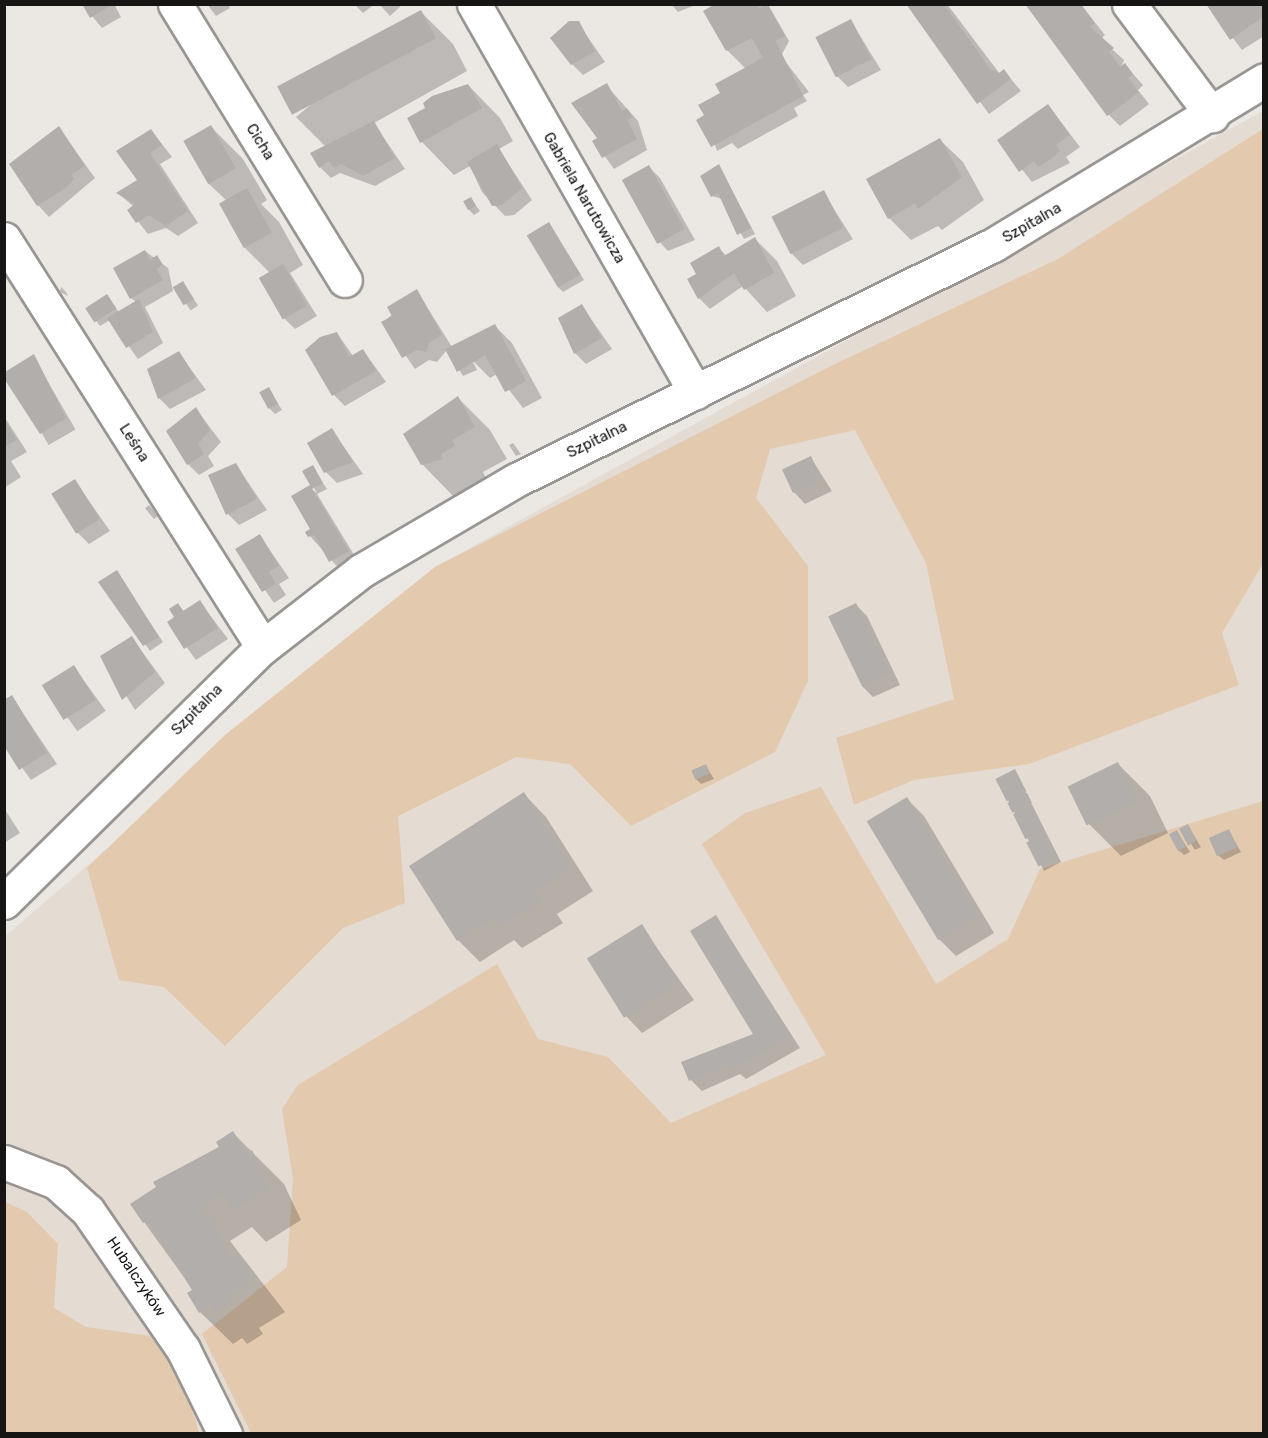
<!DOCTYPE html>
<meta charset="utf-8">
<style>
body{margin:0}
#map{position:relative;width:1268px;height:1438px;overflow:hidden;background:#ebe8e4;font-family:Rubik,sans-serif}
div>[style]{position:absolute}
.built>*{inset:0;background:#e4dbd2}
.green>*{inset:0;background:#e3c9ae}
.shadow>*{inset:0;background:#0003;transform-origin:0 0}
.building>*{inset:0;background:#b1aeab;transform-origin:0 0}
.roads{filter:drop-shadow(2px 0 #989592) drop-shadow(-2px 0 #989592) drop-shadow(0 2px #989592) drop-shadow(0 -2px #989592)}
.minor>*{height:33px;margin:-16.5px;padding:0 16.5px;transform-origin:16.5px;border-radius:16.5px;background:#fff}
span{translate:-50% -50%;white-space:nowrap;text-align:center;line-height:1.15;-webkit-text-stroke:4.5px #fff;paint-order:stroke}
.street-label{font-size:15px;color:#161514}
.frame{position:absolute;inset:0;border:6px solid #161514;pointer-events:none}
</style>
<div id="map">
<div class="built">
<i style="clip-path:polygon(1263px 111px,1263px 978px,296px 1433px,5px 1434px,4px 937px,435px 567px)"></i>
</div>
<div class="green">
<i style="clip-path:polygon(1263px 129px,1264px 562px,1222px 633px,1239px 685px,1029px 764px,914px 780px,854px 805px,836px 738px,954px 699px,926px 563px,855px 430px,770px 449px,756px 498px,808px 566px,808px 681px,775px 752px,631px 826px,570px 764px,516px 757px,398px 816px,405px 903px,343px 928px,225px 1046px,164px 987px,119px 980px,87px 868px,225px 735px,435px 567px,835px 364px,1058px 259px)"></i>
<i style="clip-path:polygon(821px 787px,936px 984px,1008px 939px,1040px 869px,1263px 801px,1263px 1433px,251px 1433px,202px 1334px,287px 1267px,293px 1179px,282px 1109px,298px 1085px,497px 964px,538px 1039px,608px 1057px,671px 1123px,826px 1055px,702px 844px,745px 813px)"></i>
<i style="clip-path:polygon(5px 1202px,27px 1212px,58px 1244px,54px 1308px,86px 1327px,150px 1336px,183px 1380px,199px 1433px,5px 1434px)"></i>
</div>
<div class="shadow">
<i style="clip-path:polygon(82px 4px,114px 4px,121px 17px,102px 28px)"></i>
<i style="clip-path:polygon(207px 4px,228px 4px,230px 8px,216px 16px)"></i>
<i style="clip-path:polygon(354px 4px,375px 4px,363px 13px)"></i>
<i style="clip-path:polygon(379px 4px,403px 4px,390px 16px)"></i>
<i style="clip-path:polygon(671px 4px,698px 4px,678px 12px)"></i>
<i style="clip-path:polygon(718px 4px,769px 6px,789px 41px,781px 56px,809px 92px,803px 95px,807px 101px,794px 108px,798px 116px,738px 149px,732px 143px,717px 151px,706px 116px,747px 70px,727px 50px,705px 12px)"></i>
<i style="clip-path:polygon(908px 4px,947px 4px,1000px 74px,1004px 71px,1021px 91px,989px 114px)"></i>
<i style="clip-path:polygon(1080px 4px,1105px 35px,1101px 39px,1124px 60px,1121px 68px,1125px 65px,1143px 85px,1138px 90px,1149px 104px,1120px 126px,1109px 115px)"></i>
<i style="clip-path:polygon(1207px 4px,1264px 4px,1264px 36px,1242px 50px)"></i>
<i style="clip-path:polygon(421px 12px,453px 44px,467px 71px,374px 123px,405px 169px,375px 186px,340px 173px,331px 178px,320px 167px,326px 147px,296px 117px)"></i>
<i style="clip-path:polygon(851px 21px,881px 70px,848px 87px,837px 76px)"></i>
<i style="clip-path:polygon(578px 23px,605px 62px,583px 75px,572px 64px)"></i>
<i style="clip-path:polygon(468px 85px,500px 118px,513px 141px,499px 149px,532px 200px,514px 215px,505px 216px,482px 192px,470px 166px,454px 175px,422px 142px,409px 119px)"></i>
<i style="clip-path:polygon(606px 85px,638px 121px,647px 150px,614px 169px,594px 141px,600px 139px)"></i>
<i style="clip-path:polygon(1048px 105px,1080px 147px,1066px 157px,1070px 163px,1032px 182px,999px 141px)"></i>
<i style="clip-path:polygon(211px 127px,243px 159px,267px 200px,261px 204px,279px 222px,303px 265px,290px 273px,317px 316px,295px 329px,284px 318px,271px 274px,245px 248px,227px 201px,208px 183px)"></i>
<i style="clip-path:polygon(59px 128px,95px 178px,49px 217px,38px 205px)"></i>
<i style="clip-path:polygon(151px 130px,172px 157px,160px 164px,198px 223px,178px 236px,166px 228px,148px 234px,129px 210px,134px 207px,119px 194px,139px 181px)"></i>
<i style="clip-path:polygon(940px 140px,963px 162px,984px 200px,942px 230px,938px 226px,911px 240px,889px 218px)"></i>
<i style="clip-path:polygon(719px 166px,755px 234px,744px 239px,722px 199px,712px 196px)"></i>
<i style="clip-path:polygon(649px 167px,660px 178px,695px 240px,668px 251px,657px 239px)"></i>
<i style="clip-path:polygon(823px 192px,853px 239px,803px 265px,792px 254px)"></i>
<i style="clip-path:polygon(471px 199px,480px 211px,474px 215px,469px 210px)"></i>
<i style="clip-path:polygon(549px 224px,584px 280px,563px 292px,558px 287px)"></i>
<i style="clip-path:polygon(755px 239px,777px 261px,796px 296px,767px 312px,743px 286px,710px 309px,699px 298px,699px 275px,718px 248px,727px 256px)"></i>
<i style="clip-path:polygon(145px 251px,168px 268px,173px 291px,145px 307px,163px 343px,138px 359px,110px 320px,100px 326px,87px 309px,107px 296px,119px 312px,136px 302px,131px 298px)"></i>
<i style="left:183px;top:283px;width:27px;height:9px;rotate:56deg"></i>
<i style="clip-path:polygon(61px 287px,66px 292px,68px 296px,60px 292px)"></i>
<i style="clip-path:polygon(417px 291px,452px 347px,495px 326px,512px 343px,542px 398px,523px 408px,497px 374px,490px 378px,472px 360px,477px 370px,463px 376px,447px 350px,437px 362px,429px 360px,415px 369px,383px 323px)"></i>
<i style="clip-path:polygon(582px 306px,612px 349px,586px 364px,575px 353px)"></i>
<i style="clip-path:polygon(337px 333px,353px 356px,363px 350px,386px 382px,345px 406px,334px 395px)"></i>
<i style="clip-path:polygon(179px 353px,206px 390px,170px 409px,159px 398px)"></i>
<i style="left:33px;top:356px;width:85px;height:31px;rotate:60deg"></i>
<i style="clip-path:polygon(269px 389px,282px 410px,275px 414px,270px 409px)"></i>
<i style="clip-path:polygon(458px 398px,490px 430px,507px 459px,483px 472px,486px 478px,472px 486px,474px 491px,454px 497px,422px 464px)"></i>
<i style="clip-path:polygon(196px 409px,221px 442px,208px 456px,214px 466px,199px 475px,188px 464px)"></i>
<i style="clip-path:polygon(4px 416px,27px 452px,11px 461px,21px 477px,4px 488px)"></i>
<i style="clip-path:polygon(332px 430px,363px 474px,337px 483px,326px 472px)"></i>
<i style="clip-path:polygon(513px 443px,521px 454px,516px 456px,509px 445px)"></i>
<i style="clip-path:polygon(811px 458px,832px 491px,805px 504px,794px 492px)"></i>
<i style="clip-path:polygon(236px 465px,267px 510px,239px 525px,228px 514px)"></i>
<i style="clip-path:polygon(312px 467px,327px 489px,317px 494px,359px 563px,342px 572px,310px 536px,309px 487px,317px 493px,304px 472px)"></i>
<i style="clip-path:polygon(75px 481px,110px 531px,89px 544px,78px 533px)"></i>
<i style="left:149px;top:505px;width:14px;height:5px;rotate:51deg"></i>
<i style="clip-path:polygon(260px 536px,289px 578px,279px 584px,286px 595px,274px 603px,237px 550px)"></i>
<i style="clip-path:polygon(116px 572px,163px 642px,150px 651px,100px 582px)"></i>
<i style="clip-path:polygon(200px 602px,228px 639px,196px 660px,169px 623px,177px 618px,178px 605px,185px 612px)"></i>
<i style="clip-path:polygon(856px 605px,867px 616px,900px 685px,873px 697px,862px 686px)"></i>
<i style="clip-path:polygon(132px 638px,165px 683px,135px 710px,102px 657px)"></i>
<i style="left:74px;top:667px;width:54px;height:35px;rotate:54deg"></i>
<i style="clip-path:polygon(12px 697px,57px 764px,31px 780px,4px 743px,4px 699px)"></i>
<i style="clip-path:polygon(1118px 764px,1150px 796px,1168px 833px,1121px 856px,1089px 824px,1070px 788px)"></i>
<i style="clip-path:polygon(706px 766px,714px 779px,701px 784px,696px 779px)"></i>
<i style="clip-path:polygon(1015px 771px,1061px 862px,1044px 871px,1008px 800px)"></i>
<i style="clip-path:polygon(524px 794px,546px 817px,593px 891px,557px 914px,563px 923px,522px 948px,514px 940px,480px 962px,458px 940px)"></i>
<i style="clip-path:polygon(907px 799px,924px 816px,994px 933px,956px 956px,939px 939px)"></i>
<i style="clip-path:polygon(4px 808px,20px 833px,4px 843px)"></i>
<i style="clip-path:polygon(1188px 826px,1201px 847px,1195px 850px,1181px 829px)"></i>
<i style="clip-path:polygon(1229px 831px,1241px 852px,1224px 860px,1218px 855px)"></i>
<i style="clip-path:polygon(1177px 832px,1190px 852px,1184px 855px,1178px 850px)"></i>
<i style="clip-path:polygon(716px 917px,800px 1048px,746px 1079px,740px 1074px,702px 1091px,691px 1080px,755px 1035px)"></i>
<i style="clip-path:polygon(641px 926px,694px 1000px,642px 1033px,626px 1016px)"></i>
<i style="clip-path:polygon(233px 1133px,284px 1184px,301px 1220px,266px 1242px,252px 1227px,230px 1241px,285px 1312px,259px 1328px,263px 1334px,247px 1344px,242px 1338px,233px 1344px,200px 1312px,194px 1291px,144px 1222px)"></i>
</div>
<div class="building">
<i style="clip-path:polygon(82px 4px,113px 4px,90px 18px)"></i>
<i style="clip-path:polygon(715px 4px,757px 4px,803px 96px,711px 147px,696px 120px,704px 115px,698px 105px,720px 93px,715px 84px,763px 58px,752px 38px,726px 51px,703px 11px)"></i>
<i style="clip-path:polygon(767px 4px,785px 36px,775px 41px,759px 9px)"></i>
<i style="clip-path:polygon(906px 4px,944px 4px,990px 69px,999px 73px,1004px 69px,1011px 79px,977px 104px)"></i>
<i style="clip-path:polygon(1025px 4px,1081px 4px,1095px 23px,1090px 27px,1114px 48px,1109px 52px,1120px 67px,1125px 63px,1133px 74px,1128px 78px,1139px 92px,1107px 116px)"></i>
<i style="clip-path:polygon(1206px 4px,1263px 4px,1263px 17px,1230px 40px)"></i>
<i style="left:421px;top:10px;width:32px;height:163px;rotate:62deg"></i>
<i style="left:851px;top:19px;width:45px;height:40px;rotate:63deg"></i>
<i style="clip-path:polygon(569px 21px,579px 21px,595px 51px,571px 65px,550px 38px)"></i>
<i style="clip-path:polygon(607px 83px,622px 111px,627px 108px,632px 117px,627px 120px,637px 139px,602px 158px,592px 141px,597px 138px,571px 103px)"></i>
<i style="clip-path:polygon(468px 84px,482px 108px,420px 143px,407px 118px,425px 108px,423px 103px,432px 96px)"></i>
<i style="clip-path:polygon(1048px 104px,1070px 135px,1056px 145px,1060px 151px,1051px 159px,1038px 167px,1034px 161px,1019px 172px,997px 140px)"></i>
<i style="clip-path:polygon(374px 121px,395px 158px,363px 176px,341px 164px,334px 168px,329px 161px,319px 168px,310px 153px)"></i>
<i style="left:211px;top:125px;width:50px;height:32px;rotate:60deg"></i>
<i style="clip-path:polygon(59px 126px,85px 166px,72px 174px,74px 179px,66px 188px,37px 206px,9px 164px)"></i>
<i style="clip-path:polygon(151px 129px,162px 145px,150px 153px,188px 211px,166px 226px,149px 215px,136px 223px,127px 210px,135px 204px,116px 193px,137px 180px,116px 151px)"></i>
<i style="clip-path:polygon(940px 138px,962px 177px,918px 209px,915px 203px,888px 219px,866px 179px)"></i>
<i style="clip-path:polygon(497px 144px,522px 188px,502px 205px,492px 206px,467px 162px)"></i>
<i style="clip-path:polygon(719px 164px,751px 228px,737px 235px,718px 193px,711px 197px,700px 176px)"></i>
<i style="left:649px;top:165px;width:73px;height:31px;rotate:61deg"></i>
<i style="left:247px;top:188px;width:51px;height:32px;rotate:61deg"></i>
<i style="left:824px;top:190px;width:42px;height:59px;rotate:63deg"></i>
<i style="left:471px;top:197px;width:10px;height:9px;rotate:61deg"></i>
<i style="left:549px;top:222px;width:61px;height:26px;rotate:59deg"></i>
<i style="clip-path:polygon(755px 237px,774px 273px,744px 290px,734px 273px,698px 299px,687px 279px,696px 274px,690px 263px,719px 246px,724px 256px)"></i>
<i style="clip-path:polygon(145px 250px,150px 260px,157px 255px,163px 265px,156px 269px,163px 280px,130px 299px,113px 268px)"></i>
<i style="left:283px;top:264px;width:48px;height:28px;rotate:60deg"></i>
<i style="left:183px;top:281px;width:21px;height:12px;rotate:59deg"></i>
<i style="clip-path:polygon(417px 289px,442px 335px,429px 343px,426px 352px,417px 350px,402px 358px,381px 322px,392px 316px,387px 307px)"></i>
<i style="left:107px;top:294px;width:17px;height:26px;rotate:57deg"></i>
<i style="clip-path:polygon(139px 299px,153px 332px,126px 348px,107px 318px)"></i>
<i style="clip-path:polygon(582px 304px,602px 338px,574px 354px,558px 318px)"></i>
<i style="clip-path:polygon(495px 324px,526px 381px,505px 392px,485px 355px,457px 372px,445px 349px)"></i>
<i style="clip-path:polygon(337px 332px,349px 357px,363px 349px,376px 371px,332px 396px,305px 350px,320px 337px)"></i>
<i style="clip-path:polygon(179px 351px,196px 378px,158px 399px,147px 369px)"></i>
<i style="clip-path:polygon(34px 354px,66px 418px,40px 434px,5px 380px,5px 372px)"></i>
<i style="left:269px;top:387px;width:19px;height:11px;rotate:62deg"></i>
<i style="clip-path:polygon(458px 396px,475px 427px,452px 440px,455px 446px,441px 454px,443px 459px,421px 465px,403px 434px)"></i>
<i style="clip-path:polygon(196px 407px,210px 430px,198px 444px,204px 454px,187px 465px,166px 431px)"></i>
<i style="clip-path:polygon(4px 420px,17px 440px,4px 447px)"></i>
<i style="clip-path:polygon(332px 428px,353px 462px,324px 473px,307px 443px)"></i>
<i style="left:811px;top:456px;width:26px;height:32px;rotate:65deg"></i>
<i style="clip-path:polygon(236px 463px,257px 499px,226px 515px,208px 475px)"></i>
<i style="clip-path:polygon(313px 465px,323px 483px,312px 489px,349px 551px,329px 562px,314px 535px,308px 537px,305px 532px,310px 529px,291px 496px,310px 485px,302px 471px)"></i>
<i style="left:75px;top:479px;width:47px;height:28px;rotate:58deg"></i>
<i style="clip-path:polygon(260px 534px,279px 566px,269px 572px,276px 584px,262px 592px,235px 549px)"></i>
<i style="clip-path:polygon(117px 570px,159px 637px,143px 646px,98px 582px)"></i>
<i style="clip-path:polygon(200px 600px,218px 628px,184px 649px,167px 622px,174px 617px,169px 609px,178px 603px,183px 611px)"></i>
<i style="left:856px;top:603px;width:78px;height:31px;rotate:64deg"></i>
<i style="clip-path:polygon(132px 636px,155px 672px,122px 700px,100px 656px)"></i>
<i style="left:74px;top:665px;width:41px;height:38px;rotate:58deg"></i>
<i style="clip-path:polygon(12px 695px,47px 753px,19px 770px,4px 746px,4px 700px)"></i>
<i style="left:1118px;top:762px;width:43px;height:56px;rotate:64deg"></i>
<i style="left:706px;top:764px;width:10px;height:16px;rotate:66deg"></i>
<i style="left:1015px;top:769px;width:25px;height:22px;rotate:63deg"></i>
<i style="clip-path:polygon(524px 792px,571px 868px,536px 891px,541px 900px,499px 927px,493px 917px,457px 941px,409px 866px)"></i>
<i style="left:1027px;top:793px;width:11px;height:22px;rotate:63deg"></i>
<i style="left:907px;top:797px;width:139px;height:47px;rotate:59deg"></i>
<i style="left:1032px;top:805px;width:28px;height:21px;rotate:64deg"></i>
<i style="left:1188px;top:824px;width:19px;height:10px;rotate:62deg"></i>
<i style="left:1229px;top:829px;width:20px;height:22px;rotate:66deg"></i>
<i style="left:1177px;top:830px;width:19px;height:9px;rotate:62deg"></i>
<i style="left:1045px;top:833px;width:27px;height:21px;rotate:63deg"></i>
<i style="clip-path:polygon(716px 915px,790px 1036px,733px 1069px,730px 1063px,689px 1081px,681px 1062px,753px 1034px,690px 931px)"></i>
<i style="left:642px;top:924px;width:70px;height:65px;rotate:58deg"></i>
<i style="clip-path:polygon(233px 1131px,247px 1153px,252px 1150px,269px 1188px,233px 1210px,222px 1193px,199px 1208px,214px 1222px,231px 1259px,238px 1255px,254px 1279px,228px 1295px,232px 1301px,214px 1313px,210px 1306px,199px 1313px,187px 1293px,192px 1290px,148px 1220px,143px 1223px,130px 1204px,156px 1187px,153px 1182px,219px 1147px,216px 1142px)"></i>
</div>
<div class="roads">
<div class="minor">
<i style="left:175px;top:4px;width:324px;rotate:58.4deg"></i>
<i style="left:474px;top:4px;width:447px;rotate:60.3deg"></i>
<i style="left:1129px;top:4px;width:139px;rotate:53.2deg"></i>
<i style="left:4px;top:239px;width:483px;rotate:57.6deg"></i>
<i style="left:4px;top:902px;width:363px;rotate:-44.6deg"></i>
<i style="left:263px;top:647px;width:124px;rotate:-37.8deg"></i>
<i style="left:361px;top:571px;width:180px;rotate:-30.4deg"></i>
<i style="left:516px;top:480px;width:532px;rotate:-26.23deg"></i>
<i style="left:993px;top:245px;width:317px;rotate:-31.3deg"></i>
<i style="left:4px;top:1162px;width:56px;rotate:21deg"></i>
<i style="left:56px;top:1182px;width:43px;rotate:42.2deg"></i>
<i style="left:88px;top:1211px;width:168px;rotate:55.5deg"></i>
<i style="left:183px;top:1349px;width:95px;rotate:63.7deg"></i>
</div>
</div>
<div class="street-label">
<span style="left:260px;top:142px;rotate:58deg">Cicha</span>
<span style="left:584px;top:198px;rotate:60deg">Gabriela Narutowicza</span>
<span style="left:1032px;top:223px;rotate:-30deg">Szpitalna</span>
<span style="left:597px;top:440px;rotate:-26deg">Szpitalna</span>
<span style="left:134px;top:443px;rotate:57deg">Leśna</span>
<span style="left:197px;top:710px;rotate:-45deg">Szpitalna</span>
<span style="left:136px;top:1277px;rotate:56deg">Hubalczyków</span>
</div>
<div class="frame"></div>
</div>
